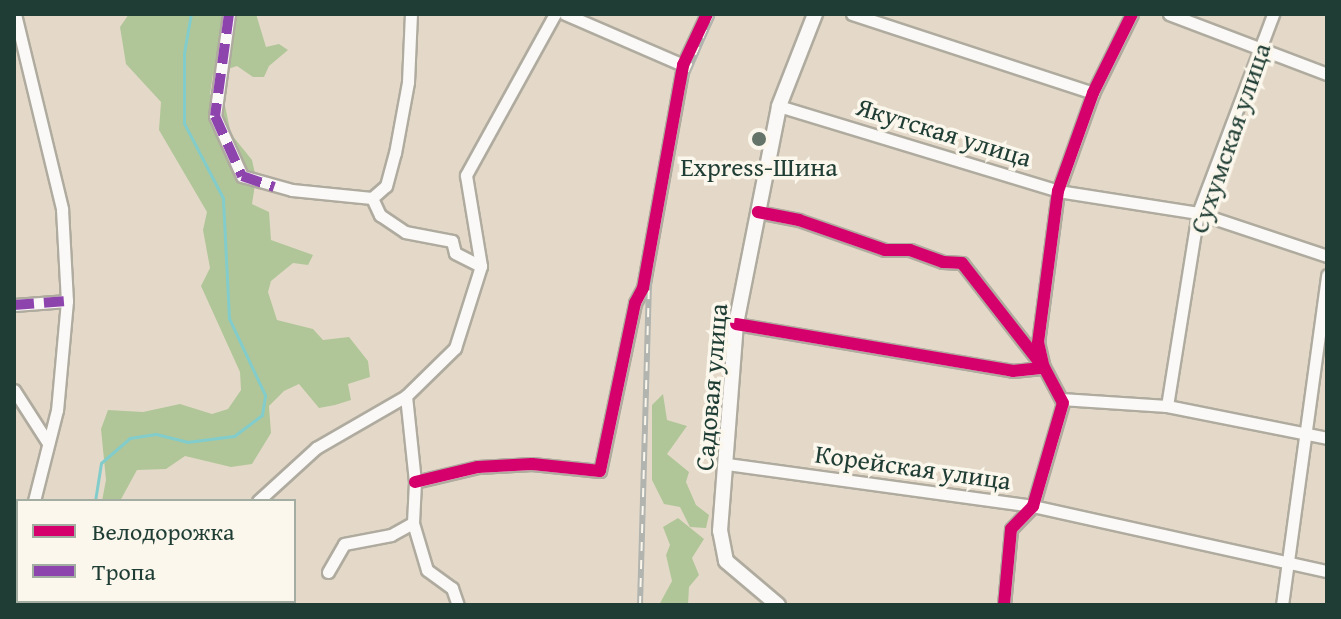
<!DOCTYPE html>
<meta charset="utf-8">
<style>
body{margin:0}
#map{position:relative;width:1341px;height:619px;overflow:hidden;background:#e4d9c8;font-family:"Gentium Book Plus",serif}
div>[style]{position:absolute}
.forest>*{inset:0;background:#b0c698;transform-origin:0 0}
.stream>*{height:3px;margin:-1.5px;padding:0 1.5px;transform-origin:1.5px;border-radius:1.5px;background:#82cccb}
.roads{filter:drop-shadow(2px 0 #afab9f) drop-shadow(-2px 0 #afab9f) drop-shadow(0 2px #afab9f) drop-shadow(0 -2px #afab9f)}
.minor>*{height:11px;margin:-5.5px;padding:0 5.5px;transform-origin:5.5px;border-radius:5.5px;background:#fbf9f7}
.tertiary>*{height:14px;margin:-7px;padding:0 7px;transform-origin:7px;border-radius:7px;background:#fbf9f7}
.rail>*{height:6px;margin-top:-3px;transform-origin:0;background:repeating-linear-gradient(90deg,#fbf7ec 0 9px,#b2b4b0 0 18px);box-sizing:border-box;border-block:2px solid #b2b4b0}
.quiet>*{height:10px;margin-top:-5px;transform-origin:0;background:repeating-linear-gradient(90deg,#8e44ad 0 20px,transparent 0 30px)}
.cycleway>*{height:12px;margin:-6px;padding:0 6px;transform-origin:6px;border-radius:6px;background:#d6006c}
.dots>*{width:22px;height:22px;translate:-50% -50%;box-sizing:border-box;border:4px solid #fbf7ec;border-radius:50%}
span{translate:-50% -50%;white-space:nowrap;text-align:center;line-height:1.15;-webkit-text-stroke:7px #fbf7ec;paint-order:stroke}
.street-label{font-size:26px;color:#1f3d34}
.poi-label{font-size:26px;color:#1f3d34}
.frame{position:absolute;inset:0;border:16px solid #1f3d34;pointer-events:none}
.legend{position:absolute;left:16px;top:499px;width:280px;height:104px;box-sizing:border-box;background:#fbf7ec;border:2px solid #a3ada2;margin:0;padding:10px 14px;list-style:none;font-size:24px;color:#1f3d34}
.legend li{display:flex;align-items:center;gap:16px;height:40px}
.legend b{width:40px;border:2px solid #a3ada2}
</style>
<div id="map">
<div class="forest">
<i style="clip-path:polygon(129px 14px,256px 14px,266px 47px,279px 44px,288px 50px,269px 66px,264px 77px,253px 77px,237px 66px,213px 74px,210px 94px,225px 106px,231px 134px,252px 160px,256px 178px,252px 204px,269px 212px,271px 240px,313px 255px,308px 265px,293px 263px,271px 281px,268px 292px,277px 320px,313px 329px,323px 340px,349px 337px,368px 361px,370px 377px,348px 384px,351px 400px,335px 405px,319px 408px,299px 384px,284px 391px,269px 406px,271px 433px,252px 464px,231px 467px,185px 456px,166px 469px,137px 470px,120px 501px,102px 501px,106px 480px,101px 429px,108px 410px,143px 412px,180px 404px,212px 414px,228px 409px,241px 390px,240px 372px,201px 286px,210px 268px,203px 230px,207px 212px,159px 130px,161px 102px,126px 64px,120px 27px)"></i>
<i style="clip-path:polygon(663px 394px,667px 420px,687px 426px,667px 454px,689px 472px,686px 482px,696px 505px,709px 515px,706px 528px,690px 527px,680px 507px,664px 504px,652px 480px,652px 405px)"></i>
<i style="clip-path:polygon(678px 518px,704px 539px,692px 558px,699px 575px,689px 587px,688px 605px,659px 605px,672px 581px,666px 555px,670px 545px,663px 527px)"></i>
<i style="left:164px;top:601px;width:92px;height:5px"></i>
</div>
<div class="stream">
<i style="left:95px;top:501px;width:38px;rotate:-81deg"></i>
<i style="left:101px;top:463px;width:38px;rotate:-41deg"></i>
<i style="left:130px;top:438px;width:26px;rotate:-9deg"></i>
<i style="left:156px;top:434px;width:32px;rotate:14deg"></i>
<i style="left:187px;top:442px;width:47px;rotate:-7.3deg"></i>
<i style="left:234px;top:436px;width:35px;rotate:-37deg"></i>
<i style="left:262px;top:415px;width:20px;rotate:-81deg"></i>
<i style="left:265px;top:395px;width:85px;rotate:-115.1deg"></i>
<i style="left:229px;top:318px;width:120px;rotate:-92.9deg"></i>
<i style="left:223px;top:198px;width:85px;rotate:-117.5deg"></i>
<i style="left:184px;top:123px;width:70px;rotate:-90deg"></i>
<i style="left:184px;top:53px;width:40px;rotate:-80deg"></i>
</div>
<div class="roads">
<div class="minor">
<i style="left:15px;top:14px;width:201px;rotate:76.4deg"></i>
<i style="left:62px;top:209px;width:92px;rotate:86.9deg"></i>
<i style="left:67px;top:301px;width:109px;rotate:95.2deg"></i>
<i style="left:57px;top:410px;width:94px;rotate:104.2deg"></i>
<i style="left:229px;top:14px;width:103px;rotate:97.8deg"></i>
<i style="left:215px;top:116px;width:66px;rotate:65.8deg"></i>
<i style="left:242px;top:176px;width:52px;rotate:15.6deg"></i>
<i style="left:292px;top:190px;width:80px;rotate:5.7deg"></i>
<i style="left:372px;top:198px;width:19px;rotate:65deg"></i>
<i style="left:380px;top:215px;width:30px;rotate:34deg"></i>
<i style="left:405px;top:232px;width:48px;rotate:10.8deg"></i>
<i style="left:452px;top:241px;width:12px;rotate:76deg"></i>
<i style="left:455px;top:253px;width:29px;rotate:27deg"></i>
<i style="left:565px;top:14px;width:129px;rotate:23.4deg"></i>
<i style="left:852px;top:14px;width:254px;rotate:18.1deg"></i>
<i style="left:1169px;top:14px;width:169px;rotate:20.8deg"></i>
<i style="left:779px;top:106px;width:292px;rotate:16.9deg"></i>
<i style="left:1058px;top:191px;width:142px;rotate:8.9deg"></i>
<i style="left:1198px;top:213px;width:136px;rotate:18.4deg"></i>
<i style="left:372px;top:198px;width:18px;rotate:-41deg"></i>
<i style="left:386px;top:186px;width:34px;rotate:-75deg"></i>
<i style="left:395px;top:153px;width:72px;rotate:-79.6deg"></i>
<i style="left:408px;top:82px;width:68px;rotate:-87.5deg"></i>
<i style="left:14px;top:305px;width:53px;rotate:-4.3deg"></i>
<i style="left:736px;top:324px;width:281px;rotate:9.6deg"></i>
<i style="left:1013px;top:371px;width:31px;rotate:-6deg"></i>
<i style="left:1044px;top:368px;width:133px;rotate:-128deg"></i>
<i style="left:962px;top:263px;width:19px;rotate:-177deg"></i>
<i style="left:943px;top:262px;width:35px;rotate:-160deg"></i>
<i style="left:910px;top:250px;width:25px;rotate:180deg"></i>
<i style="left:885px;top:250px;width:91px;rotate:-160.8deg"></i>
<i style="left:799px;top:220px;width:42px;rotate:-169deg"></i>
<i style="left:14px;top:390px;width:63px;rotate:57.3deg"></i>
<i style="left:406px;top:396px;width:86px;rotate:84deg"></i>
<i style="left:415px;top:482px;width:41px;rotate:92.8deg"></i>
<i style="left:413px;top:523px;width:49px;rotate:73.4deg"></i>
<i style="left:427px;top:570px;width:31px;rotate:36deg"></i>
<i style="left:452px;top:588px;width:18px;rotate:71deg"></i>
<i style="left:1061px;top:399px;width:106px;rotate:3.8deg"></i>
<i style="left:1167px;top:406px;width:163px;rotate:11.3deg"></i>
<i style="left:1167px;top:406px;width:195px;rotate:-80.9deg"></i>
<i style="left:1198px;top:213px;width:213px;rotate:-69.3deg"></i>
<i style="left:727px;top:464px;width:309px;rotate:7.8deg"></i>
<i style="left:1033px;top:506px;width:301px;rotate:12.5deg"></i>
<i style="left:415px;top:482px;width:65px;rotate:-13.4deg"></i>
<i style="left:478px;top:467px;width:54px;rotate:-3.2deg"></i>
<i style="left:532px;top:464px;width:68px;rotate:5.9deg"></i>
<i style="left:600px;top:471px;width:172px;rotate:-78.2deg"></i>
<i style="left:635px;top:303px;width:17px;rotate:-62deg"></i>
<i style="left:643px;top:288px;width:227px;rotate:-79.8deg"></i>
<i style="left:683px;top:65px;width:56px;rotate:-64.8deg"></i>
<i style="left:258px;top:501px;width:79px;rotate:-42.4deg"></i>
<i style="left:316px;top:448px;width:104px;rotate:-30deg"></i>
<i style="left:406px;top:396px;width:69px;rotate:-44.4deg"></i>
<i style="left:455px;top:348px;width:86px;rotate:-72.4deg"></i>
<i style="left:481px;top:266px;width:92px;rotate:-99.4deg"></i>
<i style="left:466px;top:175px;width:184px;rotate:-61.1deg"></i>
<i style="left:14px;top:561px;width:8px;rotate:-60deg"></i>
<i style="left:328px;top:572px;width:32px;rotate:-60deg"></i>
<i style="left:344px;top:544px;width:48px;rotate:-10.8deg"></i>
<i style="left:391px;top:535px;width:25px;rotate:-29deg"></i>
<i style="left:150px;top:605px;width:6px;rotate:-45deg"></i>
<i style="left:1004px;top:605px;width:76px;rotate:-84.7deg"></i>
<i style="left:1011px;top:529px;width:32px;rotate:-46deg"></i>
<i style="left:1033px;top:506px;width:107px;rotate:-73.8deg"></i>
<i style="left:1063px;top:403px;width:40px;rotate:-118deg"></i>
<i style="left:1044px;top:368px;width:26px;rotate:-103deg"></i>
<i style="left:1038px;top:343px;width:153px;rotate:-82.5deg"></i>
<i style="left:1058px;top:191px;width:104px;rotate:-70.3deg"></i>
<i style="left:1093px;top:93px;width:88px;rotate:-63.7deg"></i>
<i style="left:1282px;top:605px;width:333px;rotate:-82.2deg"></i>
</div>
<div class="tertiary">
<i style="left:778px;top:605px;width:68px;rotate:-139.8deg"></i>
<i style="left:726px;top:561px;width:31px;rotate:-101deg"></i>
<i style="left:720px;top:531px;width:208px;rotate:-85.6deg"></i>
<i style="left:736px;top:324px;width:222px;rotate:-78.8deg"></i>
<i style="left:779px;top:106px;width:99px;rotate:-68.6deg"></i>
</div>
</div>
<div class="rail">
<i style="left:640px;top:605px;width:350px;rotate:-88.4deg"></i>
<i style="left:650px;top:255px;width:170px;rotate:-79.5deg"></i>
<i style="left:681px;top:88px;width:81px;rotate:-66.6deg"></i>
</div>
<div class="quiet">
<i style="left:229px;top:14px;width:103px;rotate:97.8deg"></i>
<i style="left:215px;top:116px;width:66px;rotate:65.8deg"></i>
<i style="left:242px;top:176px;width:34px;rotate:19deg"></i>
<i style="left:14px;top:305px;width:53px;rotate:-4.3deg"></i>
</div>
<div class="cycleway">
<i style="left:736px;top:324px;width:281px;rotate:9.6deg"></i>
<i style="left:1013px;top:371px;width:31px;rotate:-6deg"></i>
<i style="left:1044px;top:368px;width:133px;rotate:-128deg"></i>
<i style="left:962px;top:263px;width:19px;rotate:-177deg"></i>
<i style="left:943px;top:262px;width:35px;rotate:-160deg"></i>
<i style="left:910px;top:250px;width:25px;rotate:180deg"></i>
<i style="left:885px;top:250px;width:91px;rotate:-160.8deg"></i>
<i style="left:799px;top:220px;width:42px;rotate:-169deg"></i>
<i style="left:415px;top:482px;width:65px;rotate:-13.4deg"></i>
<i style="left:478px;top:467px;width:54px;rotate:-3.2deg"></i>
<i style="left:532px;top:464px;width:68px;rotate:5.9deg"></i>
<i style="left:600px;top:471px;width:172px;rotate:-78.2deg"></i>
<i style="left:635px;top:303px;width:17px;rotate:-62deg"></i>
<i style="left:643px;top:288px;width:227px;rotate:-79.8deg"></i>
<i style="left:683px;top:65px;width:56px;rotate:-64.8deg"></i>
<i style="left:1004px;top:605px;width:76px;rotate:-84.7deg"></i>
<i style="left:1011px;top:529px;width:32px;rotate:-46deg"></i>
<i style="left:1033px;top:506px;width:107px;rotate:-73.8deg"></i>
<i style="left:1063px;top:403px;width:40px;rotate:-118deg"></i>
<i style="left:1044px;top:368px;width:26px;rotate:-103deg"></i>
<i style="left:1038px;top:343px;width:153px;rotate:-82.5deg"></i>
<i style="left:1058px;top:191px;width:104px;rotate:-70.3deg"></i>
<i style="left:1093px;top:93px;width:88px;rotate:-63.7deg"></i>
</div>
<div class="dots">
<i style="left:759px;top:139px;background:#647468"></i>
</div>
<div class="street-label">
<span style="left:944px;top:132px;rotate:17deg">Якутская улица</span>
<span style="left:1230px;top:138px;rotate:-71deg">Сухумская улица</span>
<span style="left:711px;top:387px;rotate:-85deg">Садовая улица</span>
<span style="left:913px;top:467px;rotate:8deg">Корейская улица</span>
</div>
<div class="poi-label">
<span style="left:759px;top:167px">Express-Шина</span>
</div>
<div class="frame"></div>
<ul class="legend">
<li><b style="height:10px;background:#d6006c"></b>Велодорожка</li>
<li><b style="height:10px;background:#8e44ad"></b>Тропа</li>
</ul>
</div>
